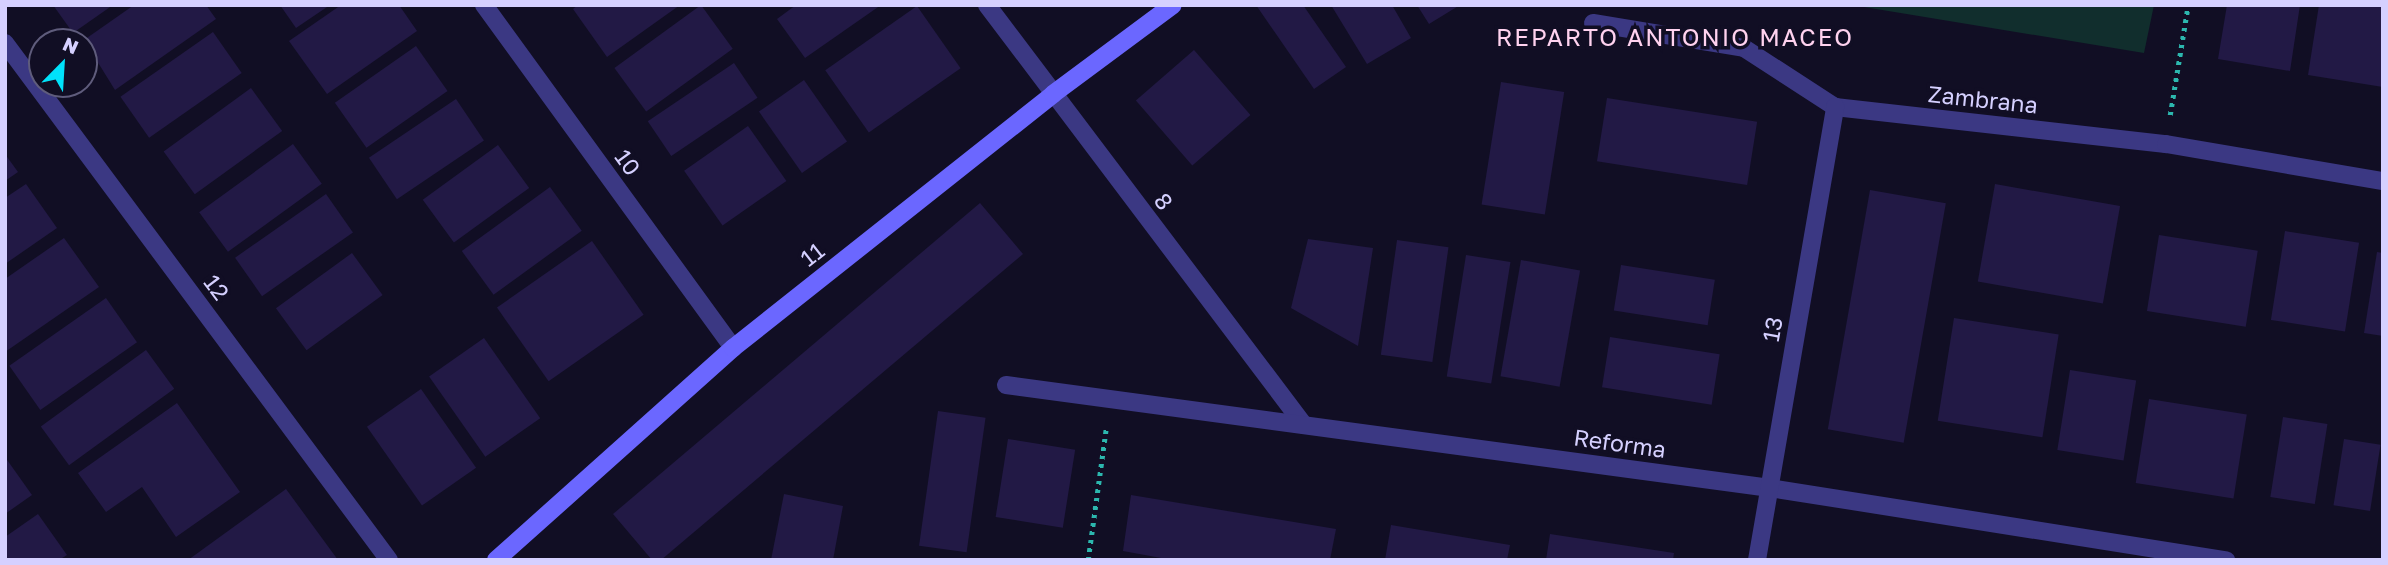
<!DOCTYPE html>
<style>
body{margin:0}
#map{position:relative;width:2388px;height:565px;overflow:hidden;background:#110e24;font-family:"Golos Text",sans-serif}
div>[style]{position:absolute}
.green>*{inset:0;background:#112e2d}
.building>*{inset:0;background:#221945;transform-origin:0 0}
.path>*{height:4.5px;margin-top:-2.25px;transform-origin:0;background:repeating-linear-gradient(90deg,#2cb7ae 0 3.5px,transparent 0 8.5px)}
.street>*{height:18px;margin:-9px;padding:0 9px;transform-origin:9px;border-radius:9px;background:#3b3883}
.secondary>*{height:18px;margin:-9px;padding:0 9px;transform-origin:9px;border-radius:9px;background:#6b67ff}
span{translate:-50% -50%;white-space:nowrap;text-align:center;line-height:1.15;-webkit-text-stroke:7px #110e24;paint-order:stroke}
.street-label{font-size:23px;color:#d5d0ff}
.neighbourhood-label{font-size:24px;color:#ffd2ef;letter-spacing:2px}
.frame{position:absolute;inset:0;border:7px solid #d5d0ff;pointer-events:none}
.north{position:absolute;left:28px;top:28px;width:70px;height:70px;box-sizing:border-box;background:#110e24;border:2px solid #5f5c7c;border-radius:50%;rotate:24deg;font-size:19px;font-weight:700;line-height:28px;text-align:center;color:#d5d0ff}
.north::after{content:'';display:block;margin:auto;width:24px;height:32px;background:#00e2fb;clip-path:polygon(50% 0,100% 100%,50% 72%,0 100%)}
</style>
<div id="map">
<div class="green">
<i style="clip-path:polygon(1852px 5px,2154px 5px,2144px 53px)"></i>
</div>
<div class="building">
<i style="clip-path:polygon(53px 5px,113px 5px,73px 33px)"></i>
<i style="clip-path:polygon(134px 5px,206px 5px,216px 19px,115px 90px,84px 40px)"></i>
<i style="clip-path:polygon(280px 5px,330px 5px,296px 28px)"></i>
<i style="clip-path:polygon(341px 5px,399px 5px,417px 31px,327px 94px,289px 41px)"></i>
<i style="clip-path:polygon(578px 5px,680px 5px,607px 57px,573px 9px)"></i>
<i style="left:701px;top:5px;width:54px;height:107px;rotate:54deg"></i>
<i style="clip-path:polygon(796px 5px,881px 5px,805px 58px,777px 19px)"></i>
<i style="clip-path:polygon(1256px 5px,1303px 5px,1346px 67px,1314px 89px)"></i>
<i style="clip-path:polygon(1331px 5px,1392px 5px,1411px 38px,1367px 64px)"></i>
<i style="clip-path:polygon(1417px 5px,1460px 5px,1429px 24px)"></i>
<i style="clip-path:polygon(2227px 5px,2300px 5px,2290px 71px,2218px 59px)"></i>
<i style="clip-path:polygon(2319px 5px,2383px 5px,2383px 87px,2308px 75px)"></i>
<i style="left:917px;top:6px;width:76px;height:112px;rotate:55deg"></i>
<i style="left:213px;top:32px;width:50px;height:113px;rotate:55deg"></i>
<i style="left:416px;top:46px;width:55px;height:99px;rotate:55deg"></i>
<i style="left:1194px;top:50px;width:86px;height:77px;rotate:49deg"></i>
<i style="left:734px;top:63px;width:42px;height:104px;rotate:56deg"></i>
<i style="left:804px;top:80px;width:75px;height:55px;rotate:55deg"></i>
<i style="left:1501px;top:82px;width:64px;height:124px;rotate:9deg"></i>
<i style="left:251px;top:88px;width:53px;height:108px;rotate:54deg"></i>
<i style="left:1607px;top:98px;width:152px;height:64px;rotate:9deg"></i>
<i style="left:456px;top:99px;width:50px;height:105px;rotate:56deg"></i>
<i style="left:748px;top:126px;width:67px;height:78px;rotate:55deg"></i>
<i style="left:293px;top:144px;width:49px;height:116px;rotate:54deg"></i>
<i style="left:498px;top:145px;width:53px;height:93px;rotate:54deg"></i>
<i style="clip-path:polygon(5px 154px,18px 172px,5px 181px)"></i>
<i style="clip-path:polygon(26px 184px,57px 228px,5px 264px,5px 198px)"></i>
<i style="left:1995px;top:184px;width:127px;height:99px;rotate:10deg"></i>
<i style="left:550px;top:187px;width:54px;height:109px;rotate:54deg"></i>
<i style="left:1870px;top:190px;width:77px;height:243px;rotate:10deg"></i>
<i style="left:326px;top:194px;width:47px;height:111px;rotate:55deg"></i>
<i style="clip-path:polygon(980px 203px,1023px 254px,661px 560px,652px 560px,613px 514px)"></i>
<i style="left:2285px;top:231px;width:75px;height:90px;rotate:9deg"></i>
<i style="left:2159px;top:235px;width:100px;height:77px;rotate:9deg"></i>
<i style="clip-path:polygon(64px 238px,99px 287px,5px 352px,5px 279px)"></i>
<i style="clip-path:polygon(1308px 239px,1373px 248px,1358px 346px,1291px 308px)"></i>
<i style="left:1397px;top:240px;width:52px;height:116px;rotate:8deg"></i>
<i style="left:592px;top:241px;width:90px;height:116px;rotate:55deg"></i>
<i style="clip-path:polygon(2377px 252px,2383px 253px,2383px 336px,2364px 333px)"></i>
<i style="left:352px;top:253px;width:52px;height:94px;rotate:54deg"></i>
<i style="left:1466px;top:255px;width:45px;height:123px;rotate:9deg"></i>
<i style="left:1521px;top:260px;width:60px;height:118px;rotate:10deg"></i>
<i style="left:1621px;top:265px;width:95px;height:46px;rotate:9deg"></i>
<i style="left:106px;top:298px;width:54px;height:118px;rotate:55deg"></i>
<i style="left:1954px;top:318px;width:106px;height:104px;rotate:9deg"></i>
<i style="left:1610px;top:337px;width:111px;height:51px;rotate:9deg"></i>
<i style="left:484px;top:338px;width:98px;height:67px;rotate:55deg"></i>
<i style="left:146px;top:350px;width:48px;height:130px;rotate:54deg"></i>
<i style="left:2070px;top:370px;width:67px;height:81px;rotate:9deg"></i>
<i style="left:421px;top:389px;width:96px;height:66px;rotate:55deg"></i>
<i style="left:2149px;top:399px;width:99px;height:85px;rotate:9deg"></i>
<i style="clip-path:polygon(177px 403px,240px 492px,176px 537px,142px 487px,106px 512px,78px 473px)"></i>
<i style="left:938px;top:411px;width:48px;height:136px;rotate:8deg"></i>
<i style="left:2283px;top:417px;width:45px;height:81px;rotate:9deg"></i>
<i style="left:1008px;top:439px;width:68px;height:79px;rotate:9deg"></i>
<i style="left:2344px;top:439px;width:37px;height:67px;rotate:9deg"></i>
<i style="clip-path:polygon(5px 457px,32px 495px,5px 514px)"></i>
<i style="clip-path:polygon(286px 489px,338px 560px,188px 560px)"></i>
<i style="clip-path:polygon(784px 494px,843px 506px,833px 560px,771px 560px)"></i>
<i style="clip-path:polygon(1131px 495px,1336px 529px,1330px 560px,1172px 560px,1123px 551px)"></i>
<i style="clip-path:polygon(38px 514px,67px 555px,59px 560px,5px 560px,5px 537px)"></i>
<i style="clip-path:polygon(1391px 525px,1510px 545px,1507px 560px,1385px 560px)"></i>
<i style="clip-path:polygon(1550px 534px,1674px 553px,1673px 560px,1546px 560px)"></i>
</div>
<div class="path">
<i style="left:2170px;top:115px;width:111px;rotate:-80.7deg"></i>
<i style="left:1088px;top:560px;width:132px;rotate:-82.2deg"></i>
</div>
<div class="street">
<i style="left:484px;top:5px;width:424px;rotate:54deg"></i>
<i style="left:987px;top:5px;width:526px;rotate:52.96deg"></i>
<i style="left:1593px;top:23px;width:153px;rotate:9.4deg"></i>
<i style="left:1744px;top:48px;width:108px;rotate:33deg"></i>
<i style="left:1835px;top:107px;width:333px;rotate:6.4deg"></i>
<i style="left:2166px;top:144px;width:220px;rotate:9.7deg"></i>
<i style="left:5px;top:43px;width:644px;rotate:53.4deg"></i>
<i style="left:1006px;top:385px;width:771px;rotate:7.68deg"></i>
<i style="left:1770px;top:488px;width:462px;rotate:9deg"></i>
<i style="left:1757px;top:560px;width:460px;rotate:-80.2deg"></i>
</div>
<div class="secondary">
<i style="left:496px;top:560px;width:318px;rotate:-41.8deg"></i>
<i style="left:733px;top:348px;width:409px;rotate:-38.4deg"></i>
<i style="left:1053px;top:94px;width:149px;rotate:-36.6deg"></i>
</div>
<div class="street-label">
<span style="left:1983px;top:99px;rotate:6deg">Zambrana</span>
<span style="left:628px;top:162px;rotate:54deg">10</span>
<span style="left:1164px;top:201px;rotate:53deg">8</span>
<span style="left:812px;top:254px;rotate:-38deg">11</span>
<span style="left:217px;top:287px;rotate:53deg">12</span>
<span style="left:1772px;top:329px;rotate:-80deg">13</span>
<span style="left:1620px;top:443px;rotate:8deg">Reforma</span>
</div>
<div class="neighbourhood-label">
<span style="left:1675px;top:37px">REPARTO ANTONIO MACEO</span>
</div>
<div class="frame"></div>
<div class="north">N</div>
</div>
